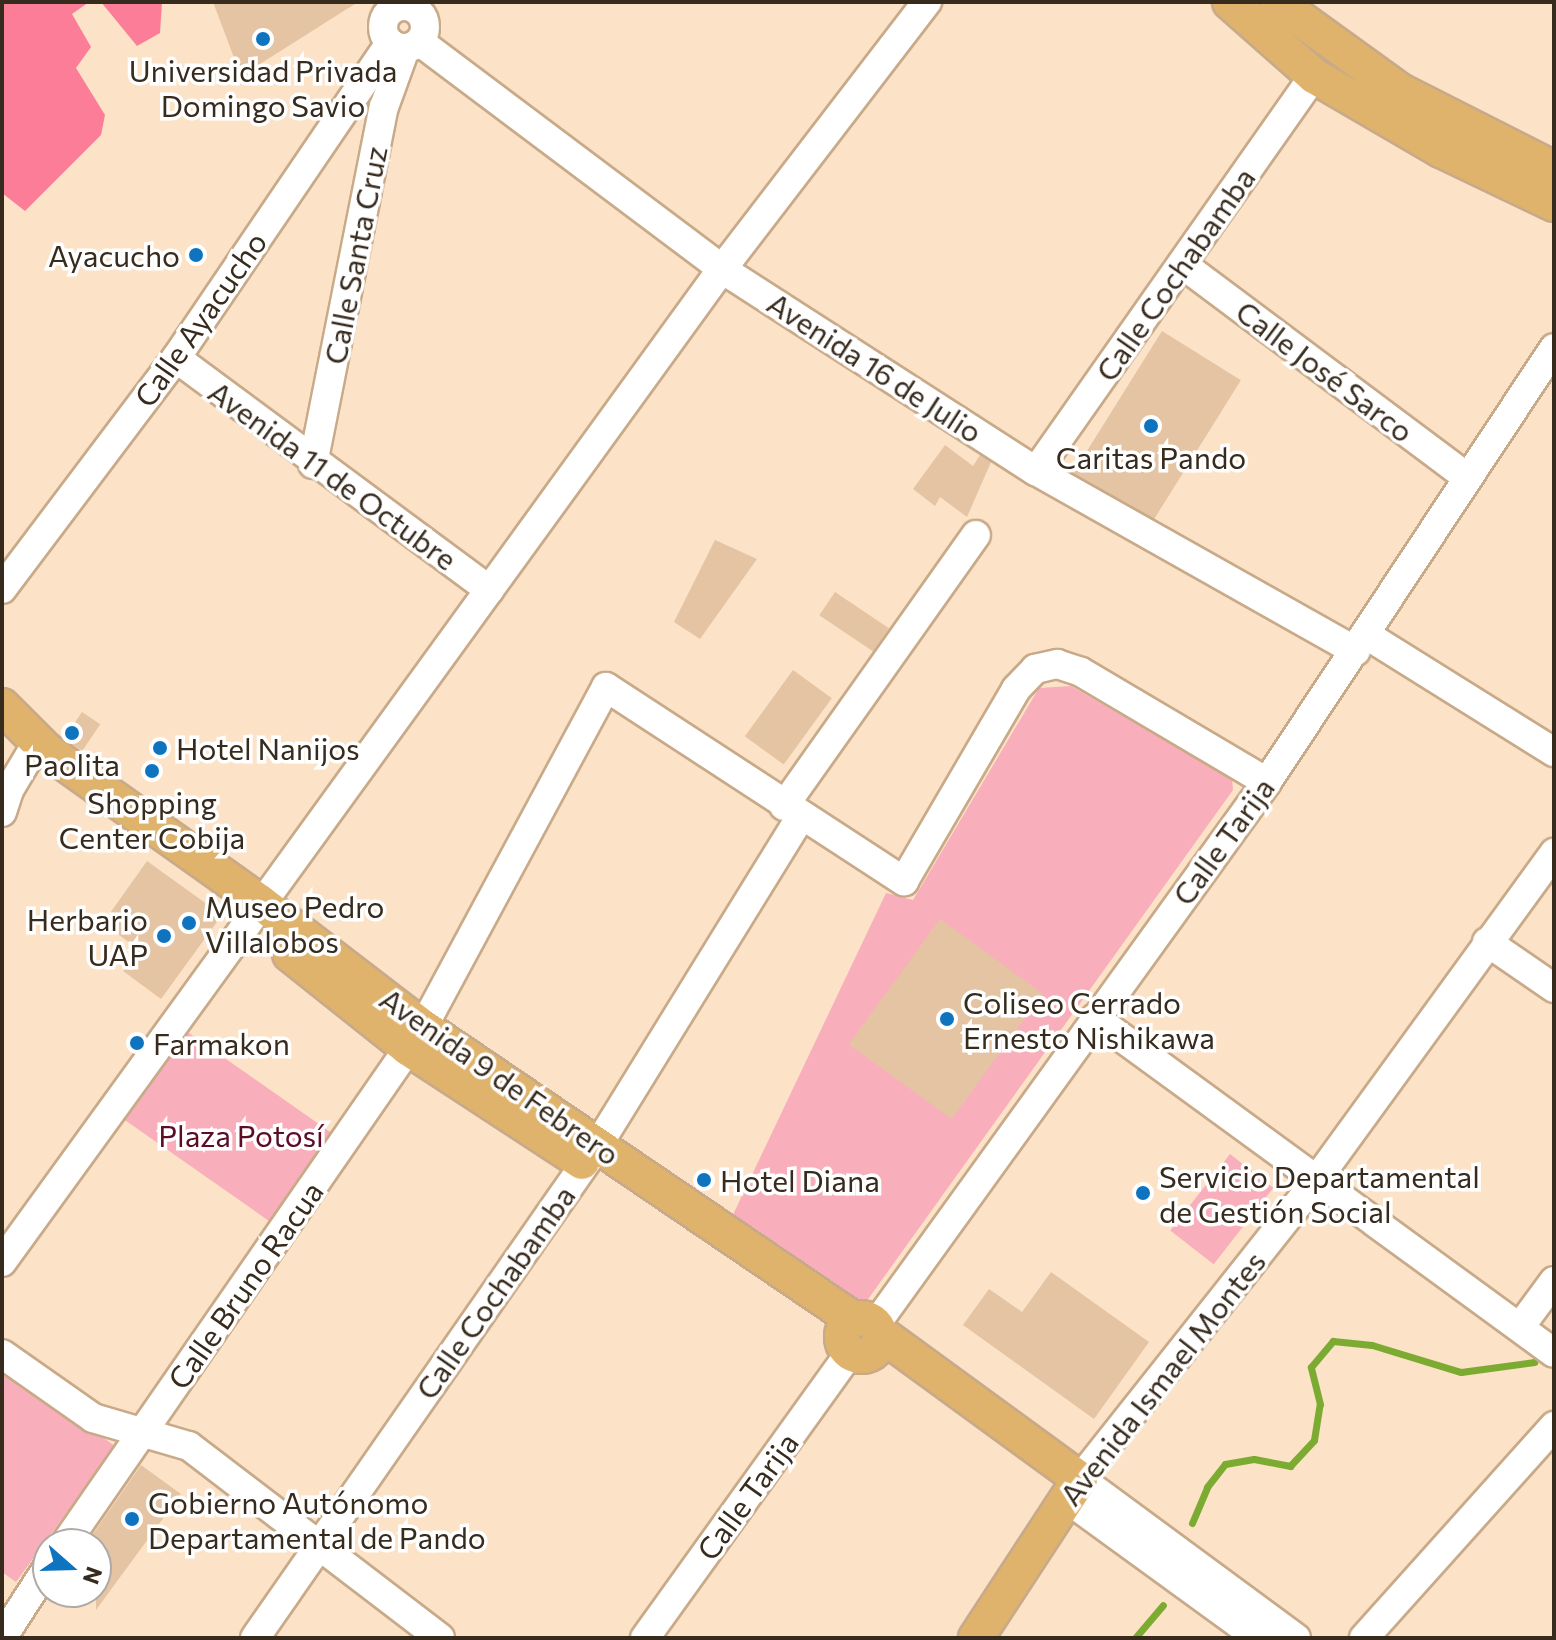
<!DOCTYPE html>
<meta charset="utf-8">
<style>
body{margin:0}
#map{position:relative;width:1556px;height:1640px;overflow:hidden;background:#fce2c7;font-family:Commissioner,sans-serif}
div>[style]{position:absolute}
.green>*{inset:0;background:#f8afbb;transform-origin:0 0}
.forest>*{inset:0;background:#fc7d98}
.stream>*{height:7px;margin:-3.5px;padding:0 3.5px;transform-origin:3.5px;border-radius:3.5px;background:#7cab32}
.building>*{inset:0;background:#e4c4a3;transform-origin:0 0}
.roads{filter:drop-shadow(2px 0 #c8aa89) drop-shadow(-2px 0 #c8aa89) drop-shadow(0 2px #c8aa89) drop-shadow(0 -2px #c8aa89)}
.minor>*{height:28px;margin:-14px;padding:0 14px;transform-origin:14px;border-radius:14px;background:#fff}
.minor>.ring{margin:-14px;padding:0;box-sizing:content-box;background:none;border:28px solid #fff;border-radius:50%}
.major>*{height:34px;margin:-17px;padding:0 17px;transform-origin:17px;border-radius:17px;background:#e0b36d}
.major>.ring{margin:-17px;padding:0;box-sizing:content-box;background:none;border:34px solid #e0b36d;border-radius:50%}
.dots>*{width:22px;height:22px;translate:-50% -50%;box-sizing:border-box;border:4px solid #fff;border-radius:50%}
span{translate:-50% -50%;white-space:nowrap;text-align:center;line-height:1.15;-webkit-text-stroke:7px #fff;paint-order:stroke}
.poi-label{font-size:30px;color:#372b1e}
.right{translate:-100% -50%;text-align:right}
.left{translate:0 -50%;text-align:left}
.street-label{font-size:30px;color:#372b1e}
.park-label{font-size:30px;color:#5c0c25}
.frame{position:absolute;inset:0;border:4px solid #372b1e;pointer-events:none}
.north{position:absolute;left:32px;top:1528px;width:80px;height:80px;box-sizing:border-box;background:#fff;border:2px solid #afaaa5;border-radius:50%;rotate:110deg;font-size:22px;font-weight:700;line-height:32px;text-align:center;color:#372b1e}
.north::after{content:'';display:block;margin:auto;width:28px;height:36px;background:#0f74c0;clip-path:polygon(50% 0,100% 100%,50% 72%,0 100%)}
</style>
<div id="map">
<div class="green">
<i style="clip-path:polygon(1071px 686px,1232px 779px,1233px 790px,866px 1302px,841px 1299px,730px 1221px,886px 893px,913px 900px,1039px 688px)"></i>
<i style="left:186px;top:1031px;width:183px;height:108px;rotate:35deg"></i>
<i style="left:1230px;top:1154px;width:55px;height:97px;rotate:38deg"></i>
<i style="clip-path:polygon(2px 1367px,115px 1446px,16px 1582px,2px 1572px)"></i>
</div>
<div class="forest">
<i style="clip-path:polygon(2px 2px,89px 2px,72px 14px,91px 47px,76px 68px,105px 115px,101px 135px,25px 211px,2px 193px)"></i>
<i style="clip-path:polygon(101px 2px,162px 2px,160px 33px,137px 46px)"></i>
</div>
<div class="stream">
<i style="left:1192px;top:1523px;width:39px;rotate:-67deg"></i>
<i style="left:1207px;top:1487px;width:29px;rotate:-52deg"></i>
<i style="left:1225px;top:1464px;width:29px;rotate:-10deg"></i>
<i style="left:1254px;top:1459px;width:37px;rotate:11deg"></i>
<i style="left:1290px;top:1466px;width:35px;rotate:-47deg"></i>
<i style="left:1314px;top:1440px;width:36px;rotate:-81deg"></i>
<i style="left:1320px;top:1404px;width:38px;rotate:-104deg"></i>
<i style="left:1311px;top:1367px;width:34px;rotate:-50deg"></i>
<i style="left:1333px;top:1341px;width:39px;rotate:6deg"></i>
<i style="left:1372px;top:1345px;width:93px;rotate:16.9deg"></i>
<i style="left:1461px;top:1372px;width:74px;rotate:-7.8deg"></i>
<i style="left:1135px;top:1638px;width:43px;rotate:-49.7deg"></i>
</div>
<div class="building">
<i style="clip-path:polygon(213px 2px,358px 2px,241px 76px)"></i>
<i style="left:1162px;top:331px;width:93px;height:168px;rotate:32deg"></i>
<i style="clip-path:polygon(945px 445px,973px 466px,980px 455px,991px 462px,967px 517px,940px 497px,935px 506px,913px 489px)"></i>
<i style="clip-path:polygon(715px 540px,757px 559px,700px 639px,674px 622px)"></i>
<i style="left:835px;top:592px;width:65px;height:28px;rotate:34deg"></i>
<i style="left:793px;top:670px;width:48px;height:82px;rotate:36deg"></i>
<i style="left:82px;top:712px;width:22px;height:32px;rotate:34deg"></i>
<i style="clip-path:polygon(147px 861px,222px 915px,161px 999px,123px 971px,138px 949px,103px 923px)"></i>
<i style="left:940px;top:919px;width:127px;height:155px;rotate:36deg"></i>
<i style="clip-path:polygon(1051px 1272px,1149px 1342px,1094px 1419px,963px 1325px,989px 1289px,1022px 1312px)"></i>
<i style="clip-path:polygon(141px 1465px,181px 1494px,96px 1610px,96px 1544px,86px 1544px)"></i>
</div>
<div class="roads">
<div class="minor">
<i class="ring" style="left:383px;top:6px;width:14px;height:14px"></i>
<i style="left:420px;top:42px;width:378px;rotate:36.9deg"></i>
<i style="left:722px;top:269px;width:373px;rotate:32.8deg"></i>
<i style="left:1036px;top:471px;width:367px;rotate:29.4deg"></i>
<i style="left:1182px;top:264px;width:356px;rotate:36.8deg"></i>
<i style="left:176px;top:358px;width:390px;rotate:36.5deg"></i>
<i style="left:313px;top:464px;width:364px;rotate:-78.8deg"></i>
<i style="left:384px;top:107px;width:62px;rotate:-70.1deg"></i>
<i style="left:1036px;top:471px;width:483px;rotate:-54.9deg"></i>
<i style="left:2px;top:589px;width:289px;rotate:-53deg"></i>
<i style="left:176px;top:358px;width:381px;rotate:-55.8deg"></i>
<i style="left:1365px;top:634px;width:223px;rotate:32deg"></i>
<i style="left:784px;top:806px;width:332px;rotate:-54.7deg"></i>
<i style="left:2px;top:812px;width:23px;rotate:-72deg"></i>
<i style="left:9px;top:790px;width:55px;rotate:-59.2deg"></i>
<i style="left:1487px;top:942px;width:81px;rotate:34.5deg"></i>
<i style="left:1095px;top:1018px;width:568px;rotate:36.12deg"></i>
<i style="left:2px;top:1262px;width:1227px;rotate:-54.06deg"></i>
<i style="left:722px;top:269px;width:337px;rotate:-52.5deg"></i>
<i style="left:876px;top:1324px;width:668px;rotate:-54.19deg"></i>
<i style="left:1267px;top:782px;width:520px;rotate:-56.52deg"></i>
<i style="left:1520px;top:1327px;width:57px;rotate:-53.5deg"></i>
<i style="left:2px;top:1354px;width:111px;rotate:35.1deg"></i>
<i style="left:93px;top:1418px;width:100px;rotate:16.3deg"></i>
<i style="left:189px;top:1446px;width:316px;rotate:37.4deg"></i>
<i style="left:1067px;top:1499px;width:236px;rotate:36deg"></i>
<i style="left:65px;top:1544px;width:629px;rotate:-55.3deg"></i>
<i style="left:423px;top:1027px;width:386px;rotate:-61.7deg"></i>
<i style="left:606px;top:687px;width:356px;rotate:33.1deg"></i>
<i style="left:904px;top:881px;width:222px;rotate:-59.7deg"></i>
<i style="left:1016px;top:689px;width:28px;rotate:-46deg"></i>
<i style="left:1035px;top:669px;width:23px;rotate:-13deg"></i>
<i style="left:1057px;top:664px;width:25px;rotate:18deg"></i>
<i style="left:1081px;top:672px;width:216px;rotate:30.6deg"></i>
<i style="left:2px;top:1638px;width:85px;rotate:-57.1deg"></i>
<i style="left:255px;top:1638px;width:601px;rotate:-55.17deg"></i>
<i style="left:598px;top:1145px;width:384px;rotate:-58.3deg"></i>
<i style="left:645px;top:1638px;width:351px;rotate:-54.3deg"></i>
<i style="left:1296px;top:1638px;width:268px;rotate:-143.6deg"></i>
<i style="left:1080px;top:1479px;width:379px;rotate:-51.6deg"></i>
<i style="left:1315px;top:1182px;width:407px;rotate:-54deg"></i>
<i style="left:1364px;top:1638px;width:285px;rotate:-48.1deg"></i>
</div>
<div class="major">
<i style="left:1230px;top:2px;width:112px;rotate:41.4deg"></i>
<i style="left:1314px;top:76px;width:147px;rotate:30.2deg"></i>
<i style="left:1441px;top:150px;width:125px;rotate:25.5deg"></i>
<i style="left:1277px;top:2px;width:152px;rotate:35.9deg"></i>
<i style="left:1400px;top:91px;width:173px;rotate:26.9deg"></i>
<i style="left:2px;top:706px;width:62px;rotate:45deg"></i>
<i style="left:46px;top:750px;width:262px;rotate:35.4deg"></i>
<i style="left:260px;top:902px;width:205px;rotate:37.5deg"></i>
<i style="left:423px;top:1027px;width:520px;rotate:34.18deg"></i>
<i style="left:290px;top:954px;width:151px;rotate:38.5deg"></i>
<i style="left:408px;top:1048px;width:208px;rotate:33.2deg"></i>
<i class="ring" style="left:842px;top:1318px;width:4px;height:4px"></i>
<i style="left:881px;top:1334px;width:246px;rotate:36.1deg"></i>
<i style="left:1080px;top:1479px;width:190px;rotate:123.2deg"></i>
</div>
</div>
<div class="dots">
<i style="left:263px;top:39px;background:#0f74c0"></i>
<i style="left:196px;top:255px;background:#0f74c0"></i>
<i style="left:1151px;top:426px;background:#0f74c0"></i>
<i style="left:72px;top:733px;background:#0f74c0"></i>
<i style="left:160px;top:748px;background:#0f74c0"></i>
<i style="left:152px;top:771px;background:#0f74c0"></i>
<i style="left:189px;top:923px;background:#0f74c0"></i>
<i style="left:164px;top:936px;background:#0f74c0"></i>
<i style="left:947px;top:1019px;background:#0f74c0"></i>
<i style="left:137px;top:1043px;background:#0f74c0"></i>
<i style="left:704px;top:1180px;background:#0f74c0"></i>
<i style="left:1143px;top:1193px;background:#0f74c0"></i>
<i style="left:132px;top:1519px;background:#0f74c0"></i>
</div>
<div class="poi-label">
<span style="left:263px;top:87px">Universidad Privada<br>Domingo Savio</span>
<span class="right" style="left:180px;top:255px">Ayacucho</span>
<span style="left:1151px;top:457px">Caritas Pando</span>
<span class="left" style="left:176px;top:748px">Hotel Nanijos</span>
<span style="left:72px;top:764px">Paolita</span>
<span style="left:152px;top:819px">Shopping<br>Center Cobija</span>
<span class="left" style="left:205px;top:923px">Museo Pedro<br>Villalobos</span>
<span class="right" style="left:148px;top:936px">Herbario<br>UAP</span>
<span class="left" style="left:963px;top:1019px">Coliseo Cerrado<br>Ernesto Nishikawa</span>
<span class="left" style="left:153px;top:1043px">Farmakon</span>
<span class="left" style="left:1159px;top:1193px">Servicio Departamental<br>de Gestión Social</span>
<span class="left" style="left:720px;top:1180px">Hotel Diana</span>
<span class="left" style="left:148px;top:1519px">Gobierno Autónomo<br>Departamental de Pando</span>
</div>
<div class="street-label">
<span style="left:355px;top:255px;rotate:-79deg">Calle Santa Cruz</span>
<span style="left:1175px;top:274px;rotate:-55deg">Calle Cochabamba</span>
<span style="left:200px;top:319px;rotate:-55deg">Calle Ayacucho</span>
<span style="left:875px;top:367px;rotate:33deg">Avenida 16 de Julio</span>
<span style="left:1325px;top:371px;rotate:37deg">Calle José Sarco</span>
<span style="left:333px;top:475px;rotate:36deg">Avenida 11 de Octubre</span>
<span style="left:1223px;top:841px;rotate:-54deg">Calle Tarija</span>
<span style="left:500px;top:1076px;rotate:35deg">Avenida 9 de Febrero</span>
<span style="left:245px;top:1285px;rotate:-55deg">Calle Bruno Racua</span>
<span style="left:495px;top:1292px;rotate:-55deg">Calle Cochabamba</span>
<span style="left:1162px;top:1378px;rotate:-52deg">Avenida Ismael Montes</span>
<span style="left:747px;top:1496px;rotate:-54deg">Calle Tarija</span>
</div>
<div class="park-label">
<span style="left:241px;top:1135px">Plaza Potosí</span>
</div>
<div class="frame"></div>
<div class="north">N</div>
</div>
